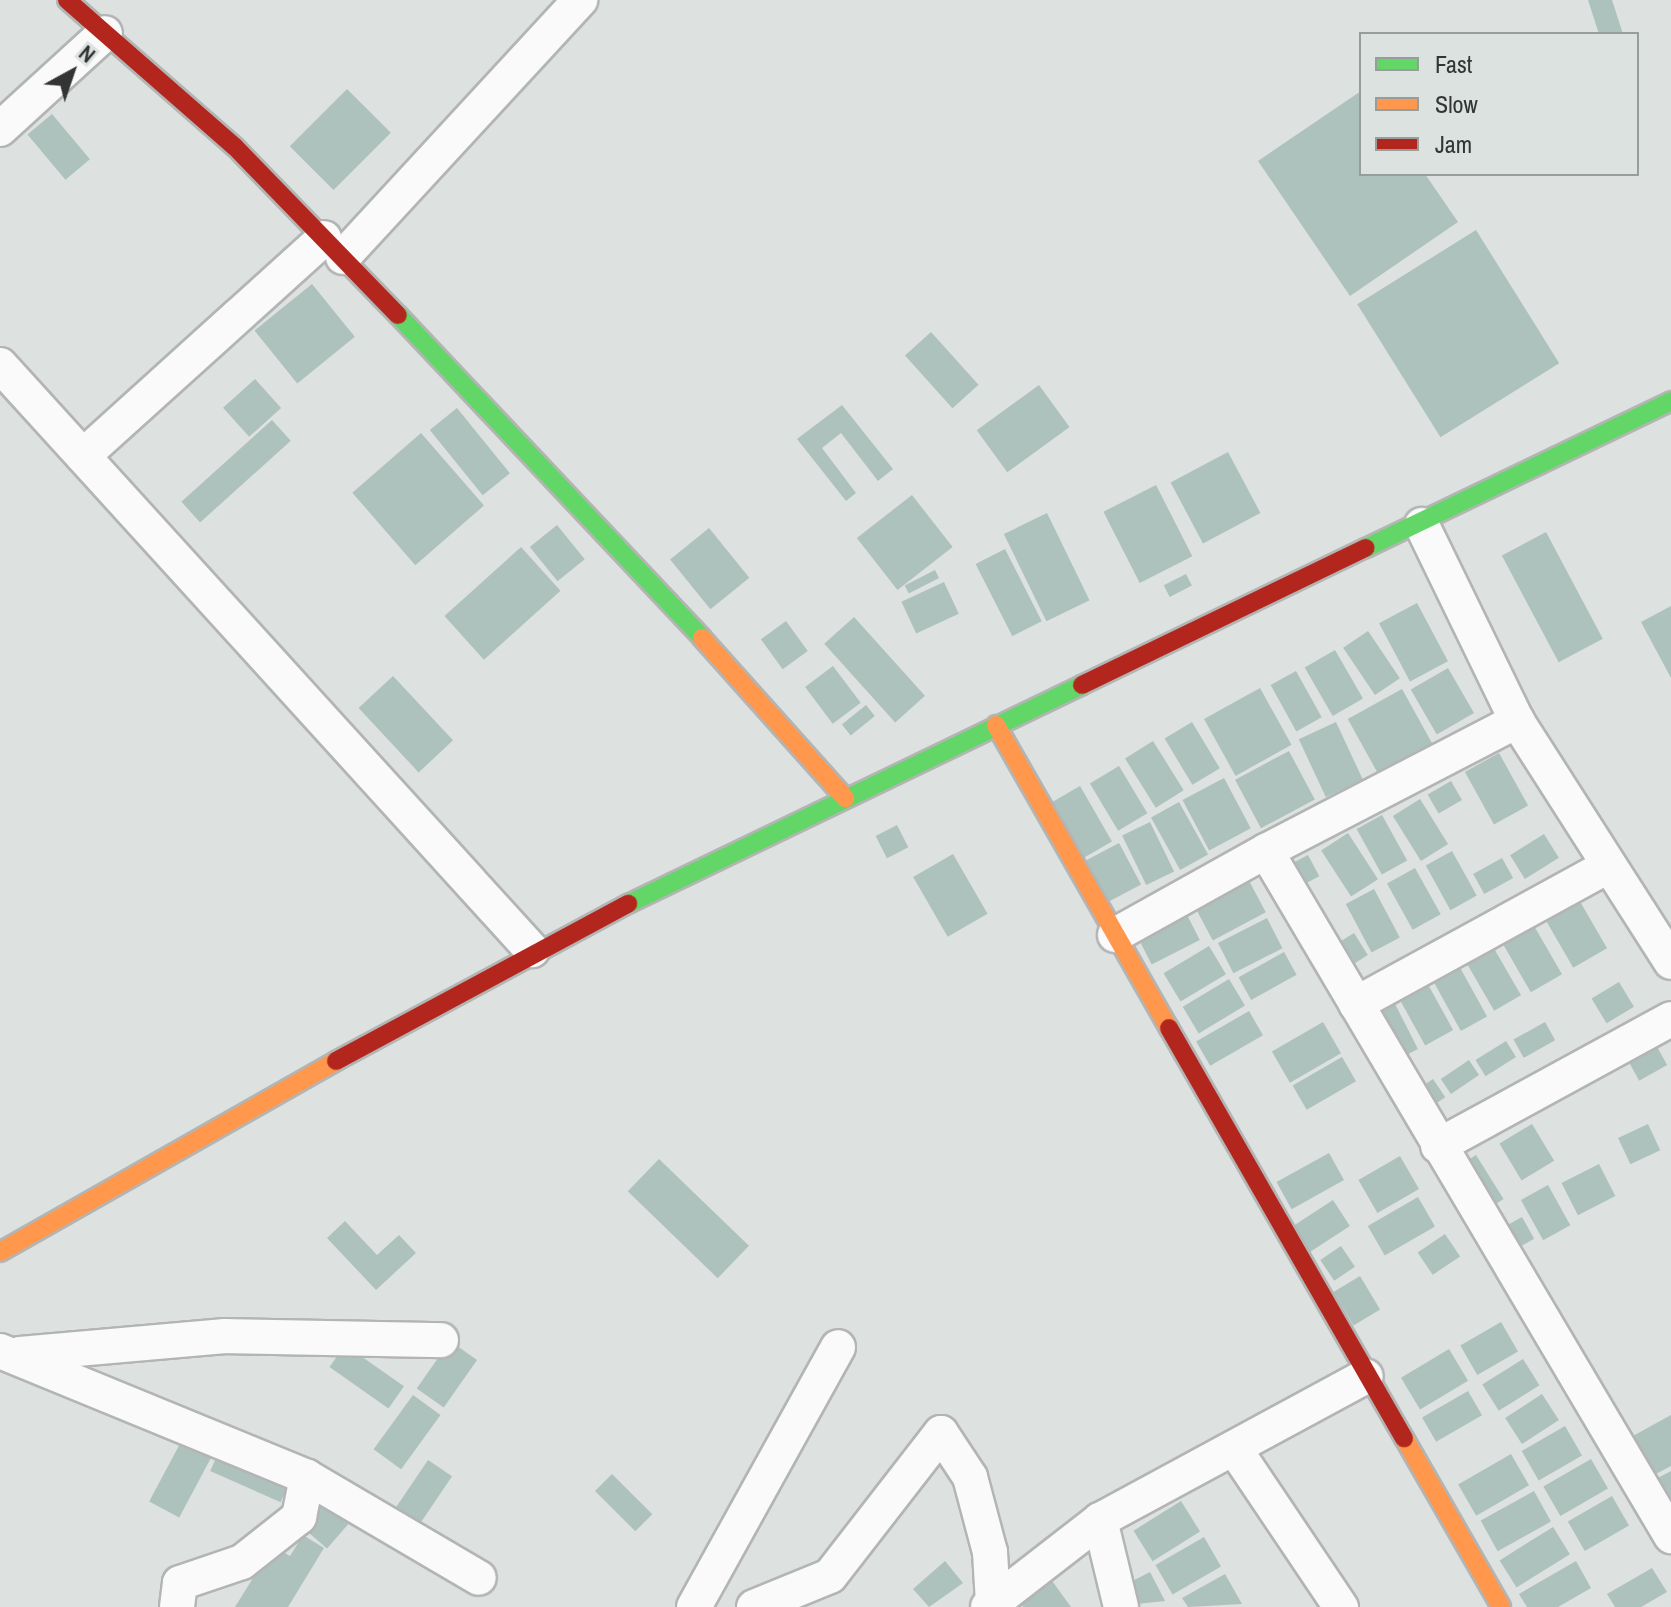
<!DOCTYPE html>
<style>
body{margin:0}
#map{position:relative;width:1671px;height:1607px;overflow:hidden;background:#dde1df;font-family:"Archivo Narrow",sans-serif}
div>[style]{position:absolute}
.building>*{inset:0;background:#adc2bc;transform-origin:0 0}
.roads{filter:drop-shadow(2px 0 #b3b5b4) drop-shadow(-2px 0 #b3b5b4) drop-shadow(0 2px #b3b5b4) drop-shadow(0 -2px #b3b5b4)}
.street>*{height:34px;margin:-17px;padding:0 17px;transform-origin:17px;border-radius:17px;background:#fafafa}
.fast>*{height:18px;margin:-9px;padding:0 9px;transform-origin:9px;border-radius:9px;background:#63d668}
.slow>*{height:18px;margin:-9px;padding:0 9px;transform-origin:9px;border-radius:9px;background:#ff974d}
.jam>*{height:18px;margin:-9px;padding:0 9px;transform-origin:9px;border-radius:9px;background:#b3261e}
span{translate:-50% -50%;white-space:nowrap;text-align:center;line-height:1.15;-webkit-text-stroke:8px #dce2e0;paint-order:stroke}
.legend{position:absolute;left:1359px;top:32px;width:280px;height:144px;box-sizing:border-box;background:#dce2e0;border:2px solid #989d9b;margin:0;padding:10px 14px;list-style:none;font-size:24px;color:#333534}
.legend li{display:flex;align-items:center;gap:16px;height:40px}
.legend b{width:40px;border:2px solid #989d9b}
.north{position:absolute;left:32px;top:32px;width:80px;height:80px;-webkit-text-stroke:6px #dce2e0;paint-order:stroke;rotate:40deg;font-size:22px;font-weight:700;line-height:32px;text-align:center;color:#333534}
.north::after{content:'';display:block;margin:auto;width:28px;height:36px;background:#333534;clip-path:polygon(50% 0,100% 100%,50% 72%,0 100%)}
</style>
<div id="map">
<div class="building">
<i style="clip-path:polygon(1588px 0,1612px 0,1623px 34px,1599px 34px)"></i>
<i style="left:347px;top:89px;width:62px;height:81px;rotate:45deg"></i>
<i style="clip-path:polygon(1361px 91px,1361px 174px,1425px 174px,1458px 222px,1350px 296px,1258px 161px)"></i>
<i style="left:52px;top:114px;width:59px;height:32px;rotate:50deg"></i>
<i style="left:1476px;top:230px;width:157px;height:140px;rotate:58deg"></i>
<i style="left:312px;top:284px;width:68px;height:74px;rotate:51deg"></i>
<i style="left:931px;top:332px;width:71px;height:35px;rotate:48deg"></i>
<i style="left:255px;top:379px;width:39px;height:43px;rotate:48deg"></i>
<i style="left:1039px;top:385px;width:52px;height:77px;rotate:54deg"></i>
<i style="clip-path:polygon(842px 405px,893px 469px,878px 481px,841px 433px,822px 448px,856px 493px,846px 501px,797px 439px)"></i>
<i style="left:457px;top:408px;width:84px;height:35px;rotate:51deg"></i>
<i style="left:272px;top:420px;width:28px;height:122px;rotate:48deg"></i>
<i style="left:421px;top:433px;width:96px;height:91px;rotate:49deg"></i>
<i style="left:1228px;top:452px;width:69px;height:65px;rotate:62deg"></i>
<i style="left:1156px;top:485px;width:80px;height:59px;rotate:63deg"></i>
<i style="left:912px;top:495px;width:66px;height:70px;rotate:52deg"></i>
<i style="left:1047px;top:513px;width:97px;height:48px;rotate:64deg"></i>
<i style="left:557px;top:525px;width:44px;height:35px;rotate:51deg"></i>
<i style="left:709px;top:528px;width:64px;height:50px;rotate:51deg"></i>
<i style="left:1546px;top:532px;width:121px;height:50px;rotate:62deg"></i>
<i style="left:521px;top:547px;width:59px;height:103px;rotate:48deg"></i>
<i style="left:1005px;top:549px;width:81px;height:33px;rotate:63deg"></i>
<i style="left:935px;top:570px;width:9px;height:34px;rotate:63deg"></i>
<i style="left:1186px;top:574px;width:13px;height:25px;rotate:63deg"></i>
<i style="left:944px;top:582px;width:35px;height:47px;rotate:65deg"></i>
<i style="left:1417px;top:603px;width:66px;height:43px;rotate:62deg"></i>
<i style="clip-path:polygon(1671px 606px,1671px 678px,1641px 622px)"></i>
<i style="left:854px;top:617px;width:106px;height:40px;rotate:48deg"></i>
<i style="left:786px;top:621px;width:37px;height:31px;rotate:54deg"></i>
<i style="left:1368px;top:631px;width:57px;height:30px;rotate:56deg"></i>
<i style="left:1335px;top:650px;width:56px;height:35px;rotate:60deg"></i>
<i style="left:833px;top:666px;width:46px;height:35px;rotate:53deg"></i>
<i style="left:1448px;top:668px;width:52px;height:43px;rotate:60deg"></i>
<i style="left:1296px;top:671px;width:53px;height:29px;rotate:61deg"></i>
<i style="left:393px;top:676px;width:88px;height:47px;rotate:47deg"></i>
<i style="left:1260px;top:688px;width:65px;height:64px;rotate:61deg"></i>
<i style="left:1402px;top:689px;width:71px;height:62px;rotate:61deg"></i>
<i style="left:866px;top:705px;width:14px;height:31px;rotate:51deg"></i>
<i style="left:1192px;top:722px;width:54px;height:32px;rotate:59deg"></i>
<i style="left:1336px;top:722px;width:64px;height:41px;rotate:65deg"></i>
<i style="left:1153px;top:741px;width:58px;height:33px;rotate:58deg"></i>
<i style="left:1289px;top:751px;width:55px;height:61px;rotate:62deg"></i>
<i style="left:1499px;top:753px;width:60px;height:39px;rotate:61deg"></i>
<i style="left:1119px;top:766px;width:55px;height:34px;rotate:59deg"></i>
<i style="left:1224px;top:778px;width:57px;height:47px;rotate:62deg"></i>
<i style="left:1451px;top:781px;width:22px;height:27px;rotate:60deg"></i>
<i style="left:1080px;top:786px;width:64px;height:32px;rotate:60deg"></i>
<i style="left:1420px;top:799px;width:53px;height:32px;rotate:58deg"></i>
<i style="left:1179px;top:802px;width:60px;height:32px;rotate:61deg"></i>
<i style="left:1382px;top:815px;width:52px;height:29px;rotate:61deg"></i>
<i style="left:1150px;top:822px;width:55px;height:31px;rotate:64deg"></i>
<i style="left:897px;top:825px;width:25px;height:24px;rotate:63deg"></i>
<i style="left:1348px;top:833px;width:55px;height:32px;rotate:57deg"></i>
<i style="left:1544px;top:834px;width:28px;height:40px;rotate:58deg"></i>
<i style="left:1119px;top:843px;width:47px;height:38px;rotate:62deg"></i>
<i style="left:1452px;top:851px;width:51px;height:30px;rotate:61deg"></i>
<i style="left:953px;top:854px;width:69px;height:46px;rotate:60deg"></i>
<i style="left:1308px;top:855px;width:24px;height:29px;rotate:62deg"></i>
<i style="left:1502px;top:858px;width:23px;height:33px;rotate:61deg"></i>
<i style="left:1415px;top:868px;width:53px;height:32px;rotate:61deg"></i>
<i style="left:1247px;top:877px;width:40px;height:60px;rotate:62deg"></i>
<i style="left:1374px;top:889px;width:55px;height:32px;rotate:62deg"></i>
<i style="left:1578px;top:898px;width:58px;height:39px;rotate:60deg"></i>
<i style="left:1183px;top:907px;width:37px;height:54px;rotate:63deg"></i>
<i style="left:1267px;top:918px;width:34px;height:55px;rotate:63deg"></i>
<i style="left:1533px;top:924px;width:58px;height:36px;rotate:60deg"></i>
<i style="left:1354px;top:933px;width:26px;height:29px;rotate:58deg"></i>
<i style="left:1492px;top:945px;width:58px;height:31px;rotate:60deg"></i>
<i style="left:1209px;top:946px;width:33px;height:53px;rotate:59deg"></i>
<i style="left:1284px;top:952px;width:26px;height:52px;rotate:61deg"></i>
<i style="left:1458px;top:964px;width:60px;height:30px;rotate:61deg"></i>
<i style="left:1229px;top:979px;width:31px;height:54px;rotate:59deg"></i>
<i style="left:1426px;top:981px;width:56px;height:32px;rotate:61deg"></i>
<i style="left:1619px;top:982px;width:29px;height:32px;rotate:59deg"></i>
<i style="left:1393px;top:1000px;width:55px;height:29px;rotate:63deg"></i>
<i style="left:1249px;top:1011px;width:28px;height:61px;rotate:60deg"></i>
<i style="left:1323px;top:1022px;width:36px;height:59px;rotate:60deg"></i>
<i style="left:1545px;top:1022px;width:21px;height:36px;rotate:61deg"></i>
<i style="left:1506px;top:1041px;width:19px;height:36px;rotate:58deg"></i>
<i style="left:1656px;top:1045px;width:23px;height:32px;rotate:61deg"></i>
<i style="left:1342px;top:1057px;width:28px;height:57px;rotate:60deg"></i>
<i style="left:1469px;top:1060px;width:18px;height:34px;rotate:56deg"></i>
<i style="left:1433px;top:1079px;width:22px;height:27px;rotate:56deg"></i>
<i style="left:1532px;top:1124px;width:43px;height:38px;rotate:59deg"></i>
<i style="left:1648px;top:1124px;width:29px;height:33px;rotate:65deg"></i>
<i style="left:1329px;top:1153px;width:31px;height:60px;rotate:61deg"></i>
<i style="left:1476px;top:1155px;width:52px;height:21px;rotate:58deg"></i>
<i style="left:1400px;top:1156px;width:38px;height:48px;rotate:60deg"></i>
<i style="left:659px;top:1159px;width:125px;height:45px;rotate:44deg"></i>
<i style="left:1599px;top:1164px;width:36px;height:42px;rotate:63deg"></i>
<i style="left:1548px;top:1185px;width:46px;height:31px;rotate:61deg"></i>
<i style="left:1418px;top:1197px;width:34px;height:58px;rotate:60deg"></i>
<i style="left:1333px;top:1200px;width:31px;height:48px;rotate:57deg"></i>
<i style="left:1522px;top:1217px;width:25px;height:30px;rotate:61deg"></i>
<i style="clip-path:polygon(345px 1221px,377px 1255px,399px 1235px,416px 1253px,376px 1290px,327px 1238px)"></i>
<i style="left:1445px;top:1234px;width:27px;height:33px;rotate:56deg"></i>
<i style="left:1341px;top:1246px;width:25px;height:25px;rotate:56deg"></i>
<i style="left:1360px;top:1276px;width:39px;height:31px;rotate:59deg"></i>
<i style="left:1501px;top:1322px;width:34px;height:47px;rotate:60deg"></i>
<i style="left:450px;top:1341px;width:33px;height:58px;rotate:35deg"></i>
<i style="left:345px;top:1345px;width:72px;height:27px;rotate:35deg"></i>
<i style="left:1449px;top:1349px;width:37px;height:56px;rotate:59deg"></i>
<i style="left:1523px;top:1359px;width:31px;height:48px;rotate:58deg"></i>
<i style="left:1468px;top:1391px;width:28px;height:53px;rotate:60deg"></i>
<i style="left:1542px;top:1394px;width:31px;height:44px;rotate:57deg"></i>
<i style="left:413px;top:1395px;width:34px;height:67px;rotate:36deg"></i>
<i style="clip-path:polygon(1671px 1415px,1671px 1466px,1652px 1476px,1631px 1437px)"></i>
<i style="left:1565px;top:1426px;width:34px;height:50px;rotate:60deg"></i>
<i style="left:183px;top:1438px;width:34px;height:72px;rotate:28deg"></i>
<i style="left:220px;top:1449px;width:77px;height:24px;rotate:24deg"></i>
<i style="left:1511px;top:1454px;width:36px;height:61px;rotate:60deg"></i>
<i style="left:1591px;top:1459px;width:34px;height:55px;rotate:60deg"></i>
<i style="left:428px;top:1460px;width:29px;height:58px;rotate:34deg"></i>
<i style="clip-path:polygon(1671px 1471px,1671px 1503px,1654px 1480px)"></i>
<i style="left:612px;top:1474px;width:57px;height:24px;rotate:45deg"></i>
<i style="left:1534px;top:1491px;width:35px;height:61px;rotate:61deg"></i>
<i style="left:329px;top:1496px;width:33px;height:41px;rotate:41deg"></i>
<i style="left:1612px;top:1496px;width:34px;height:51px;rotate:60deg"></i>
<i style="left:1181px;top:1501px;width:36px;height:56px;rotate:58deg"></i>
<i style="left:1553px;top:1527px;width:32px;height:63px;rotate:58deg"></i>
<i style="clip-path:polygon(303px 1535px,324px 1548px,288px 1607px,235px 1607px,273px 1546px,290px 1556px)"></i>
<i style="left:1204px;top:1537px;width:34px;height:56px;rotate:60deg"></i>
<i style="clip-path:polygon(945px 1561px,963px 1583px,929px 1607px,913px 1589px)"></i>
<i style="clip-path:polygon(1576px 1561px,1591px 1588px,1558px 1607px,1527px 1607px,1519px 1594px)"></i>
<i style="clip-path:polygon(1652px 1568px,1667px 1592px,1641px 1607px,1615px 1607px,1607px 1594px)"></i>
<i style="clip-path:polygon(1150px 1572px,1165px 1601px,1109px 1607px,1103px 1596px)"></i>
<i style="clip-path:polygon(1225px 1574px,1242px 1604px,1188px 1607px,1182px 1598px)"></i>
<i style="clip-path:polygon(1050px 1578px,1071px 1607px,1023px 1607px,1019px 1600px)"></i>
</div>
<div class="roads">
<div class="street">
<i style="left:0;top:129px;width:142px;rotate:-42.4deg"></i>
<i style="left:343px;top:257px;width:350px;rotate:-47.3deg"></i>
<i style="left:0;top:365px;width:791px;rotate:47.72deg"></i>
<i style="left:83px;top:456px;width:325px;rotate:-42.1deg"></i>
<i style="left:1517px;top:721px;width:286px;rotate:57.4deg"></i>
<i style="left:1266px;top:851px;width:283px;rotate:-27.4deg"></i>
<i style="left:1517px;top:721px;width:218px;rotate:-115.9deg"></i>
<i style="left:1115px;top:935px;width:173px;rotate:-29.1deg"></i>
<i style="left:1266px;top:851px;width:796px;rotate:59.41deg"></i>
<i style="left:1356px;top:1004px;width:285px;rotate:-28.7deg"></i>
<i style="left:1438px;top:1146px;width:265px;rotate:-28.6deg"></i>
<i style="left:0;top:1351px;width:332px;rotate:22.3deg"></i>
<i style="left:307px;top:1477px;width:199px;rotate:30.4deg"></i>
<i style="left:20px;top:1354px;width:206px;rotate:-5deg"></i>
<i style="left:225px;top:1336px;width:216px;rotate:1.1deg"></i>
<i style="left:1234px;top:1448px;width:192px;rotate:56.1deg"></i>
<i style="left:1100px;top:1520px;width:89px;rotate:76.4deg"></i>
<i style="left:177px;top:1607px;width:24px;rotate:-83deg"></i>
<i style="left:180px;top:1583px;width:65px;rotate:-18.7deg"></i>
<i style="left:242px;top:1562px;width:73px;rotate:-38.3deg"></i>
<i style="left:299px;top:1517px;width:41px;rotate:-78.7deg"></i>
<i style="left:694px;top:1607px;width:297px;rotate:-61deg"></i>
<i style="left:754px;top:1607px;width:82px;rotate:-22.2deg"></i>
<i style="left:830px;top:1576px;width:181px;rotate:-52.2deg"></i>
<i style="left:941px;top:1433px;width:53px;rotate:56.6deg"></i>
<i style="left:970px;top:1477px;width:78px;rotate:75.1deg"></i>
<i style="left:990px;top:1552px;width:51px;rotate:86.6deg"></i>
<i style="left:988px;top:1607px;width:142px;rotate:-37.8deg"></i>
<i style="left:1100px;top:1520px;width:302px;rotate:-28.4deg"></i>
</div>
<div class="fast">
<i style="left:398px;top:315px;width:444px;rotate:46.7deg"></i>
<i style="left:1366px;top:548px;width:339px;rotate:-25.7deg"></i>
<i style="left:628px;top:904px;width:504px;rotate:-25.75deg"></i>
</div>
<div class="slow">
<i style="left:702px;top:638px;width:215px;rotate:48.2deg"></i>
<i style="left:996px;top:725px;width:349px;rotate:60.3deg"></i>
<i style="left:0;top:1252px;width:386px;rotate:-29.6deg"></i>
<i style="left:1404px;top:1438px;width:195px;rotate:60.1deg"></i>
</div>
<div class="jam">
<i style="left:67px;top:0;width:223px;rotate:41.2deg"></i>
<i style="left:235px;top:147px;width:234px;rotate:45.9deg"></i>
<i style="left:1082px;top:685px;width:315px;rotate:-25.8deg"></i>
<i style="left:1169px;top:1028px;width:473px;rotate:60.2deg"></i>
<i style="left:336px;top:1061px;width:332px;rotate:-28.3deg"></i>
</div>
</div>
<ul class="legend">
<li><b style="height:10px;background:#63d668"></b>Fast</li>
<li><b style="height:10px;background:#ff974d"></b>Slow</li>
<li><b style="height:10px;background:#b3261e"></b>Jam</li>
</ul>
<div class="north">N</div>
</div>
